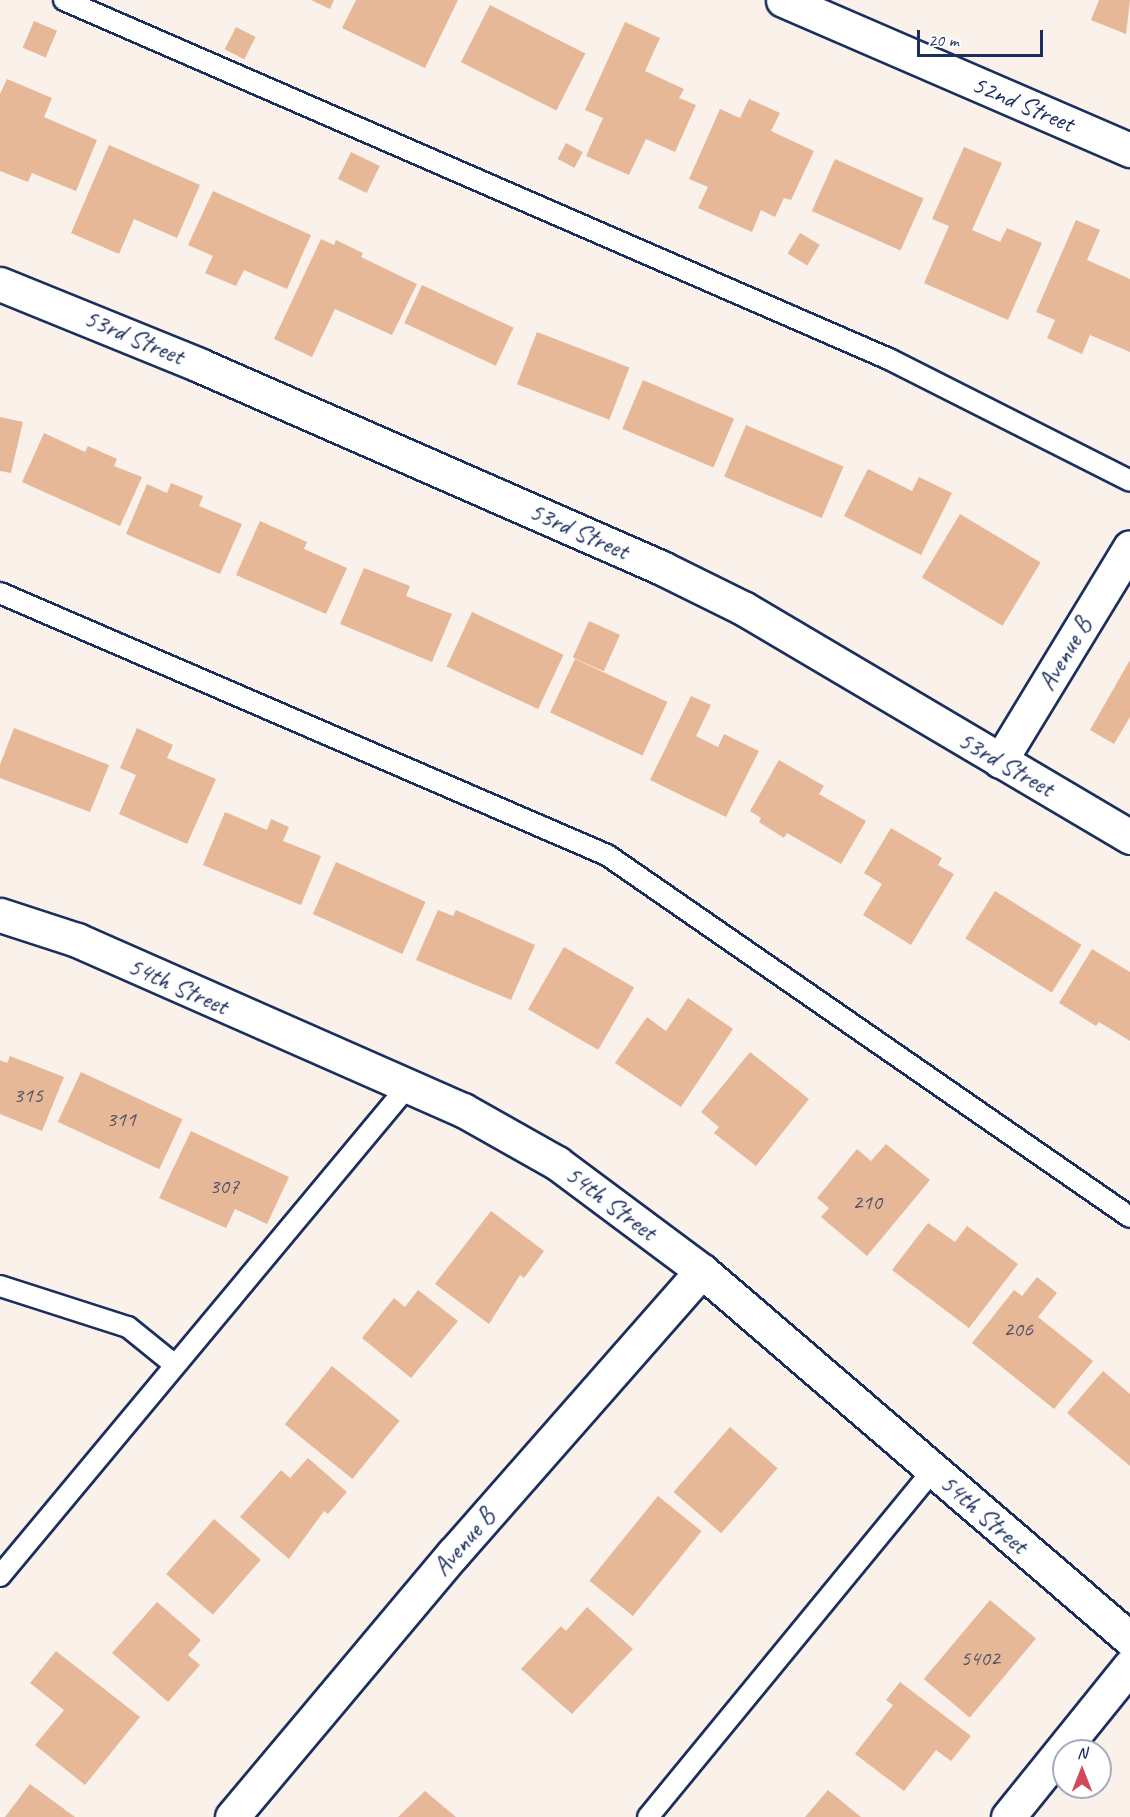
<!DOCTYPE html>
<style>
body{margin:0}
#map{position:relative;width:1130px;height:1817px;overflow:hidden;background:#faf1ea;font-family:Caveat,sans-serif}
div>[style]{position:absolute}
.building>*{inset:0;background:#e7b897;transform-origin:0 0}
.roads{filter:drop-shadow(2px 0 #1b2f5e) drop-shadow(-2px 0 #1b2f5e) drop-shadow(0 2px #1b2f5e) drop-shadow(0 -2px #1b2f5e)}
.service>*{height:20px;margin:-10px;padding:0 10px;transform-origin:10px;border-radius:10px;background:#fff}
.minor>*{height:33px;margin:-16.5px;padding:0 16.5px;transform-origin:16.5px;border-radius:16.5px;background:#fff}
span{translate:-50% -50%;white-space:nowrap;text-align:center;line-height:1.15;-webkit-text-stroke:4.5px #fff;paint-order:stroke}
.number-label{font-size:22px;color:#4e516c}
.number-label span{-webkit-text-stroke-width:0}
.street-label{font-size:26px;color:#1b2f5e}
.north{position:absolute;left:1052px;top:1739px;width:60px;height:60px;box-sizing:border-box;background:#fff;border:2px solid #a4acbf;border-radius:50%;rotate:0deg;font-size:16px;font-weight:700;line-height:24px;text-align:center;color:#1b2f5e}
.north::after{content:'';display:block;margin:auto;width:21px;height:27px;background:#d1495b;clip-path:polygon(50% 0,100% 100%,50% 72%,0 100%)}
.scale{position:absolute;left:917px;top:30px;width:126px;height:27px;box-sizing:border-box;border:3px solid #1b2f5e;border-top:0;padding-left:8px;font-size:18px;line-height:21px;white-space:nowrap;color:#1b2f5e;-webkit-text-stroke:4px #fff;paint-order:stroke}
</style>
<div id="map">
<div class="building">
<i style="clip-path:polygon(311px 0,334px 0,330px 9px)"></i>
<i style="clip-path:polygon(356px 0,458px 0,425px 68px,342px 28px)"></i>
<i style="clip-path:polygon(1099px 0,1130px 0,1126px 34px,1091px 20px)"></i>
<i style="left:490px;top:5px;width:107px;height:64px;rotate:27deg"></i>
<i style="left:34px;top:21px;width:25px;height:29px;rotate:23deg"></i>
<i style="clip-path:polygon(625px 22px,660px 38px,645px 71px,684px 89px,679px 98px,696px 105px,675px 152px,646px 139px,629px 175px,586px 156px,603px 118px,585px 110px)"></i>
<i style="left:236px;top:27px;width:22px;height:25px;rotate:27deg"></i>
<i style="clip-path:polygon(7px 79px,52px 98px,44px 117px,97px 140px,76px 191px,32px 173px,28px 182px,0 171px,0 94px)"></i>
<i style="clip-path:polygon(749px 99px,780px 113px,771px 131px,814px 151px,791px 200px,784px 198px,775px 217px,761px 210px,752px 232px,698px 208px,708px 187px,689px 179px,720px 109px,740px 118px)"></i>
<i style="left:566px;top:143px;width:19px;height:18px;rotate:28deg"></i>
<i style="clip-path:polygon(109px 145px,200px 185px,177px 238px,134px 219px,119px 254px,71px 233px)"></i>
<i style="clip-path:polygon(964px 147px,1002px 163px,972px 230px,1000px 242px,1007px 228px,1042px 243px,1008px 320px,924px 283px,949px 226px,932px 219px)"></i>
<i style="left:351px;top:152px;width:32px;height:30px;rotate:26deg"></i>
<i style="left:835px;top:159px;width:97px;height:57px;rotate:24deg"></i>
<i style="clip-path:polygon(213px 191px,311px 235px,287px 289px,244px 270px,236px 286px,205px 273px,213px 256px,188px 245px)"></i>
<i style="clip-path:polygon(1076px 220px,1100px 230px,1087px 260px,1130px 279px,1130px 352px,1090px 335px,1082px 354px,1047px 338px,1055px 320px,1036px 312px)"></i>
<i style="left:800px;top:233px;width:23px;height:24px;rotate:31deg"></i>
<i style="clip-path:polygon(321px 239px,334px 245px,336px 240px,363px 253px,361px 257px,417px 284px,392px 335px,335px 309px,312px 357px,274px 339px)"></i>
<i style="left:422px;top:285px;width:101px;height:42px;rotate:25deg"></i>
<i style="left:537px;top:332px;width:99px;height:56px;rotate:21deg"></i>
<i style="left:643px;top:380px;width:99px;height:53px;rotate:23deg"></i>
<i style="clip-path:polygon(0 417px,23px 422px,11px 473px,0 471px)"></i>
<i style="left:746px;top:425px;width:106px;height:56px;rotate:23deg"></i>
<i style="clip-path:polygon(44px 433px,85px 452px,88px 446px,117px 459px,114px 466px,142px 477px,120px 526px,22px 482px)"></i>
<i style="clip-path:polygon(868px 469px,912px 491px,919px 477px,952px 493px,921px 555px,844px 516px)"></i>
<i style="clip-path:polygon(171px 483px,203px 496px,199px 506px,242px 524px,220px 574px,126px 534px,147px 484px,167px 493px)"></i>
<i style="left:960px;top:514px;width:94px;height:74px;rotate:31deg"></i>
<i style="clip-path:polygon(260px 521px,307px 542px,304px 549px,347px 568px,326px 614px,236px 575px)"></i>
<i style="clip-path:polygon(364px 568px,410px 586px,406px 596px,452px 614px,432px 662px,340px 624px)"></i>
<i style="left:472px;top:612px;width:101px;height:60px;rotate:25deg"></i>
<i style="left:589px;top:621px;width:34px;height:40px;rotate:24deg"></i>
<i style="left:575px;top:659px;width:102px;height:59px;rotate:25deg"></i>
<i style="clip-path:polygon(1130px 660px,1130px 717px,1114px 744px,1090px 730px)"></i>
<i style="clip-path:polygon(691px 696px,711px 705px,696px 736px,718px 747px,724px 734px,759px 751px,726px 817px,650px 780px)"></i>
<i style="clip-path:polygon(14px 728px,109px 765px,90px 812px,0 778px,0 765px)"></i>
<i style="clip-path:polygon(137px 728px,173px 745px,167px 758px,216px 779px,187px 844px,119px 814px,136px 775px,120px 768px)"></i>
<i style="clip-path:polygon(779px 760px,824px 786px,819px 794px,866px 821px,841px 864px,787px 833px,784px 838px,759px 822px,761px 818px,750px 811px)"></i>
<i style="clip-path:polygon(225px 812px,267px 830px,271px 819px,289px 827px,283px 841px,321px 856px,301px 905px,203px 865px)"></i>
<i style="clip-path:polygon(891px 828px,942px 858px,938px 865px,954px 874px,911px 945px,863px 915px,882px 884px,864px 873px)"></i>
<i style="left:336px;top:862px;width:98px;height:57px;rotate:24deg"></i>
<i style="left:995px;top:891px;width:102px;height:56px;rotate:32deg"></i>
<i style="clip-path:polygon(438px 910px,453px 916px,456px 910px,535px 945px,511px 1000px,416px 960px)"></i>
<i style="left:564px;top:947px;width:81px;height:72px;rotate:30deg"></i>
<i style="clip-path:polygon(1092px 949px,1130px 972px,1130px 1041px,1099px 1022px,1096px 1026px,1059px 1003px)"></i>
<i style="clip-path:polygon(688px 998px,733px 1029px,681px 1107px,615px 1063px,647px 1017px,666px 1031px)"></i>
<i style="clip-path:polygon(750px 1052px,809px 1099px,756px 1166px,714px 1133px,719px 1127px,701px 1112px)"></i>
<i style="clip-path:polygon(10px 1056px,64px 1077px,42px 1131px,0 1114px,0 1060px,7px 1063px)"></i>
<i style="left:81px;top:1072px;width:112px;height:55px;rotate:25deg"></i>
<i style="clip-path:polygon(191px 1131px,289px 1177px,267px 1224px,235px 1209px,226px 1228px,159px 1198px)"></i>
<i style="clip-path:polygon(886px 1144px,930px 1180px,867px 1256px,821px 1217px,829px 1208px,817px 1198px,857px 1149px,871px 1161px)"></i>
<i style="clip-path:polygon(491px 1211px,544px 1251px,524px 1278px,520px 1275px,489px 1324px,435px 1284px)"></i>
<i style="clip-path:polygon(928px 1223px,955px 1242px,967px 1226px,1018px 1264px,969px 1328px,892px 1270px)"></i>
<i style="clip-path:polygon(1037px 1277px,1057px 1293px,1038px 1317px,1093px 1361px,1054px 1409px,972px 1343px,1014px 1290px,1022px 1296px)"></i>
<i style="clip-path:polygon(418px 1290px,458px 1321px,411px 1378px,362px 1338px,394px 1298px,405px 1307px)"></i>
<i style="left:332px;top:1366px;width:87px;height:75px;rotate:39deg"></i>
<i style="clip-path:polygon(1103px 1371px,1130px 1394px,1130px 1466px,1067px 1413px)"></i>
<i style="left:730px;top:1427px;width:63px;height:86px;rotate:41deg"></i>
<i style="clip-path:polygon(308px 1458px,347px 1492px,328px 1514px,324px 1511px,289px 1559px,240px 1517px,281px 1470px,290px 1478px)"></i>
<i style="left:658px;top:1496px;width:56px;height:109px;rotate:39deg"></i>
<i style="left:214px;top:1519px;width:62px;height:73px;rotate:41deg"></i>
<i style="left:990px;top:1600px;width:60px;height:103px;rotate:40deg"></i>
<i style="clip-path:polygon(157px 1602px,201px 1640px,188px 1655px,200px 1665px,168px 1702px,112px 1653px)"></i>
<i style="clip-path:polygon(587px 1607px,633px 1649px,572px 1714px,521px 1669px,561px 1626px,566px 1631px)"></i>
<i style="clip-path:polygon(56px 1651px,140px 1717px,85px 1785px,35px 1745px,64px 1710px,30px 1683px)"></i>
<i style="clip-path:polygon(900px 1682px,971px 1736px,951px 1761px,936px 1750px,904px 1791px,855px 1754px,893px 1705px,886px 1700px)"></i>
<i style="clip-path:polygon(30px 1784px,75px 1817px,5px 1817px)"></i>
<i style="clip-path:polygon(828px 1790px,861px 1817px,805px 1817px)"></i>
<i style="clip-path:polygon(425px 1791px,456px 1817px,398px 1817px)"></i>
</div>
<div class="roads">
<div class="service">
<i style="left:64px;top:0;width:900px;rotate:23.52deg"></i>
<i style="left:889px;top:359px;width:270px;rotate:26.8deg"></i>
<i style="left:0;top:593px;width:661px;rotate:23.35deg"></i>
<i style="left:607px;top:855px;width:636px;rotate:34.69deg"></i>
<i style="left:0;top:1286px;width:134px;rotate:17.8deg"></i>
<i style="left:128px;top:1327px;width:60px;rotate:39deg"></i>
<i style="left:0;top:1576px;width:638px;rotate:-50.22deg"></i>
<i style="left:648px;top:1817px;width:449px;rotate:-50.6deg"></i>
</div>
<div class="minor">
<i style="left:783px;top:0;width:378px;rotate:23.4deg"></i>
<i style="left:0;top:284px;width:215px;rotate:22.1deg"></i>
<i style="left:199px;top:365px;width:506px;rotate:23.67deg"></i>
<i style="left:662px;top:568px;width:90px;rotate:26.3deg"></i>
<i style="left:743px;top:608px;width:450px;rotate:30.6deg"></i>
<i style="left:1000px;top:761px;width:250px;rotate:-58.7deg"></i>
<i style="left:0;top:915px;width:81px;rotate:18deg"></i>
<i style="left:77px;top:940px;width:422px;rotate:23.8deg"></i>
<i style="left:463px;top:1110px;width:108px;rotate:29.4deg"></i>
<i style="left:557px;top:1163px;width:181px;rotate:36.7deg"></i>
<i style="left:702px;top:1271px;width:564px;rotate:40.69deg"></i>
<i style="left:232px;top:1817px;width:344px;rotate:-50deg"></i>
<i style="left:453px;top:1554px;width:377px;rotate:-48.7deg"></i>
<i style="left:1008px;top:1817px;width:194px;rotate:-51.1deg"></i>
</div>
</div>
<div class="number-label">
<span style="left:28px;top:1096px">315</span>
<span style="left:121px;top:1120px">311</span>
<span style="left:224px;top:1187px">307</span>
<span style="left:867px;top:1203px">210</span>
<span style="left:1018px;top:1330px">206</span>
<span style="left:980px;top:1659px">5402</span>
</div>
<div class="street-label">
<span style="left:1023px;top:104px;rotate:23deg">52nd Street</span>
<span style="left:134px;top:337px;rotate:23deg">53rd Street</span>
<span style="left:579px;top:531px;rotate:24deg">53rd Street</span>
<span style="left:1065px;top:654px;rotate:-59deg">Avenue B</span>
<span style="left:1006px;top:764px;rotate:30deg">53rd Street</span>
<span style="left:178px;top:986px;rotate:24deg">54th Street</span>
<span style="left:611px;top:1203px;rotate:37deg">54th Street</span>
<span style="left:984px;top:1514px;rotate:41deg">54th Street</span>
<span style="left:464px;top:1542px;rotate:-49deg">Avenue B</span>
</div>
<div class="north">N</div>
<div class="scale">20 m</div>
</div>
